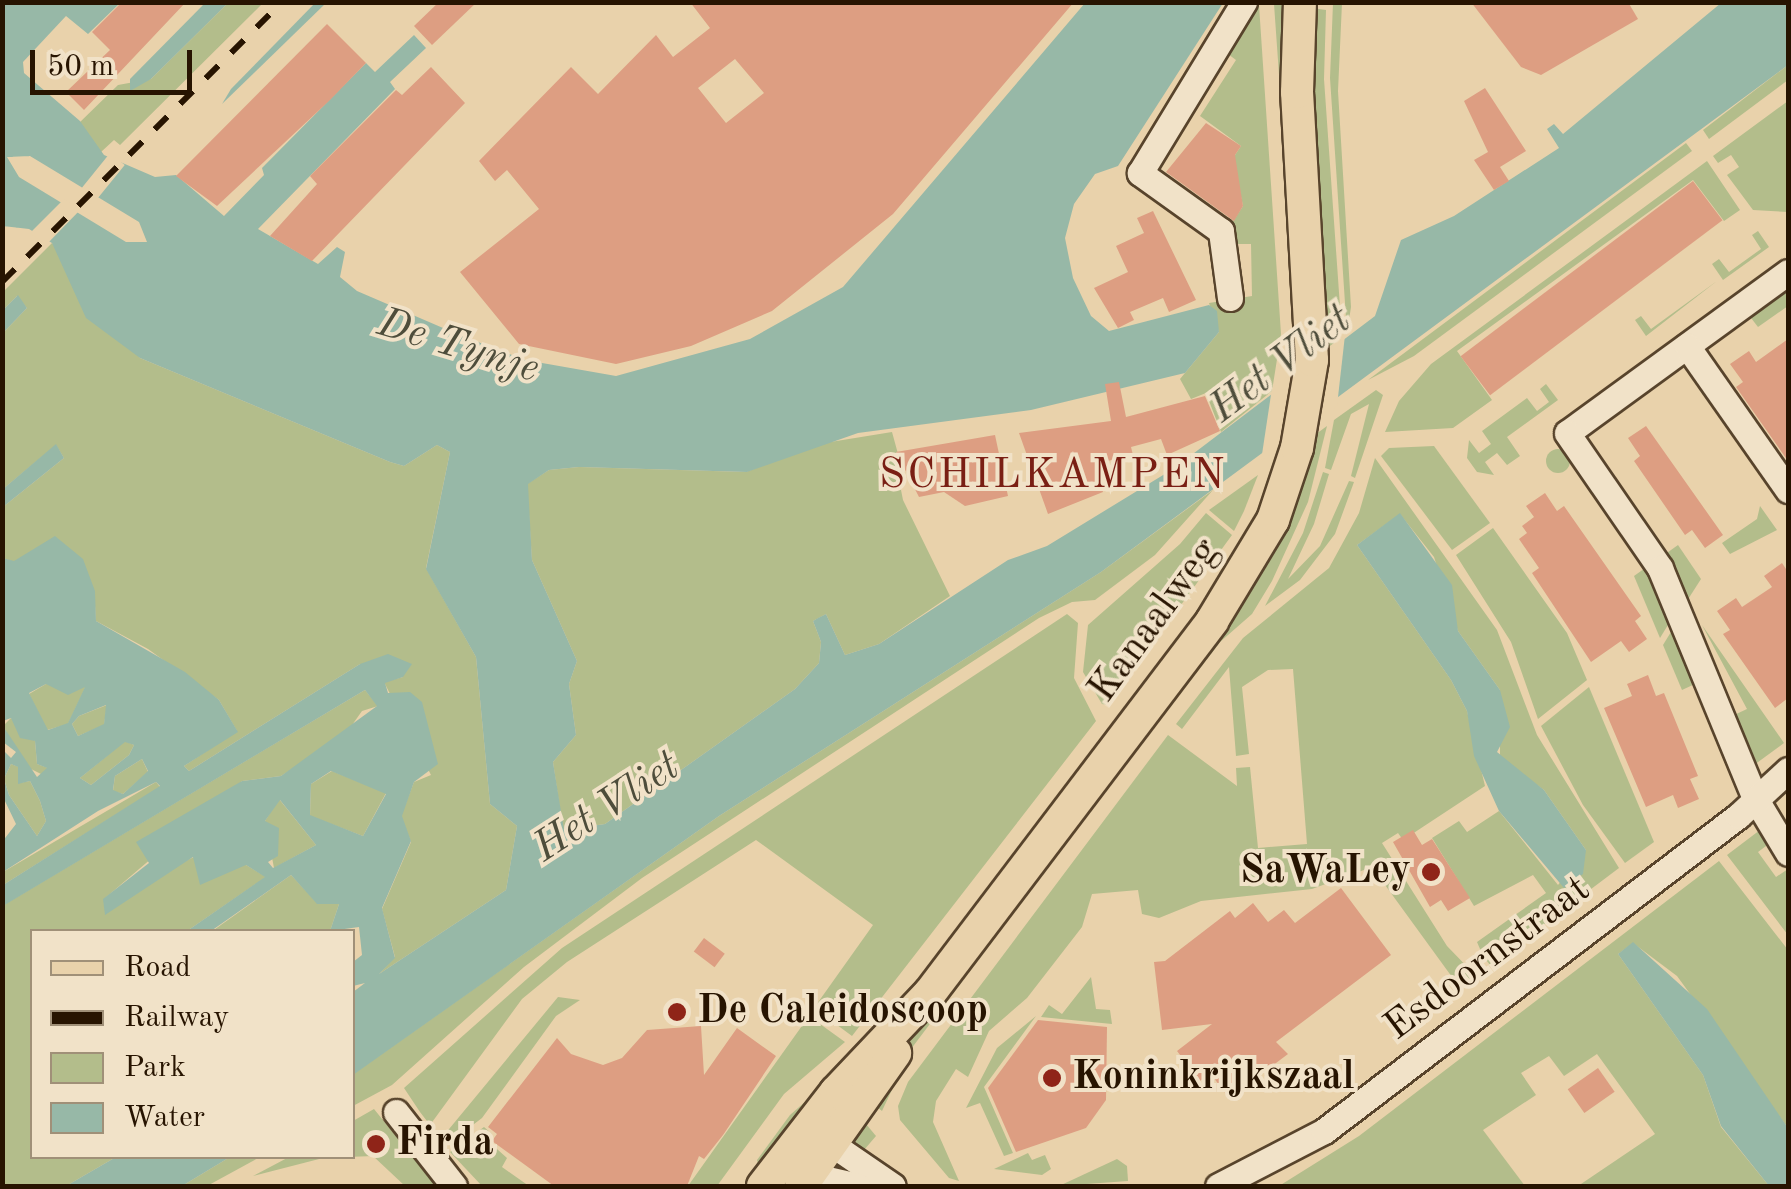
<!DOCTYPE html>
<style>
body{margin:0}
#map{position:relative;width:1791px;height:1189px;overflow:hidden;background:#e9d2ab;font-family:"Old Standard TT",serif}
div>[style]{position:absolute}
.green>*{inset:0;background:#b3bd8b}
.round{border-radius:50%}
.water>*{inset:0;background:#97b8a7}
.pier>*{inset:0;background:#e9d2ab;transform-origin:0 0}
.building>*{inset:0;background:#dd9e82;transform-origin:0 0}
.roads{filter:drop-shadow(2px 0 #58442c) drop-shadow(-2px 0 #58442c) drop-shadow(0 2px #58442c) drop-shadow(0 -2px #58442c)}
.minor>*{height:25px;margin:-12.5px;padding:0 12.5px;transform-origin:12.5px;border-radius:12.5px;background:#f1e2c8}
.major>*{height:32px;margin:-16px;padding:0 16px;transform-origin:16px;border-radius:16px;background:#e9d2ab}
.rail>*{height:6px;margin-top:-3px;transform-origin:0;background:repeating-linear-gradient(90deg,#271401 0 18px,transparent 0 36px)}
.dots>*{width:28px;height:28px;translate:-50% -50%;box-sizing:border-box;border:5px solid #f1e2c8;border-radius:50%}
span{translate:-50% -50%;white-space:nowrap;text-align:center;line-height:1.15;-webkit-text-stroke:8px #f1e2c8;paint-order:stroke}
.street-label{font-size:40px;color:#271401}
.poi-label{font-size:40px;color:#271401;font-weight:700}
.right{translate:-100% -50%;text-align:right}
.left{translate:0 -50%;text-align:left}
.water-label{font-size:42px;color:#4e4d3b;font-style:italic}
.neighbourhood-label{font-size:42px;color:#7a1f14;letter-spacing:2.5px}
.frame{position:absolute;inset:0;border:5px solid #271401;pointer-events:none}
.legend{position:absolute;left:30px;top:929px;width:325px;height:230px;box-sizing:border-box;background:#f1e2c8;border:2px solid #a09078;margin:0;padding:12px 18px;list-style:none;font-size:30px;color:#271401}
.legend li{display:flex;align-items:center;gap:20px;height:50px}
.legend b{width:50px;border:2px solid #a09078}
.scale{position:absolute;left:30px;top:50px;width:162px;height:45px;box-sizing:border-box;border:5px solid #271401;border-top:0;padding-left:12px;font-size:30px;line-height:35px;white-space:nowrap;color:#271401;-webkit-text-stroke:8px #f1e2c8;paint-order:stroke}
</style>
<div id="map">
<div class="green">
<i style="clip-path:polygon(228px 3px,263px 3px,120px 145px,114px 140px,101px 152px,77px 125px,118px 85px,151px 79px)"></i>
<i style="clip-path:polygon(1333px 3px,1342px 3px,1338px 91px,1351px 307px,1347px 333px,1330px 78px)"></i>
<i style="clip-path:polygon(1274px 4px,1288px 5px,1300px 368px,1291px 375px,1296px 315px)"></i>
<i style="clip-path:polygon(1259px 5px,1281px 334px,1272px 391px,1221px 432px,1206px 393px,1191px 399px,1180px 379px,1219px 332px,1209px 303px,1252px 296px,1251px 244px,1234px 244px,1228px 229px,1243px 206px,1233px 158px,1241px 146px,1200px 116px,1236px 60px,1228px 54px)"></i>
<i style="clip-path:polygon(1312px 8px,1326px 10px,1324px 79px,1341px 321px,1340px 339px,1324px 351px)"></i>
<i style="clip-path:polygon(1788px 65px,1788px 80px,1709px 139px,1703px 130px)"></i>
<i style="clip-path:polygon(1788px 101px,1788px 212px,1753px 210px,1727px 175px,1739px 167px,1731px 155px,1718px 163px,1713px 156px)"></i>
<i style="clip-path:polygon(1686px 143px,1692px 151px,1414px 356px,1368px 380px)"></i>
<i style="clip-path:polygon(1707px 161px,1740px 210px,1724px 221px,1693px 180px,1457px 351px,1492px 400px,1453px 428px,1385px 432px,1399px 401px,1431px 364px)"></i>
<i style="clip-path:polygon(1758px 231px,1769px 247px,1723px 280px,1712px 264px,1719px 259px,1729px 272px,1761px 249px,1752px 235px)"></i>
<i style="clip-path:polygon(52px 243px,140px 358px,390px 462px,404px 466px,437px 445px,450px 452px,426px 568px,476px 657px,490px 804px,517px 826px,506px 890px,379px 974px,395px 957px,382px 909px,411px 842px,401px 816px,414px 782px,431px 775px,384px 682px,403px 677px,360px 664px,189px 771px,184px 766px,237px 731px,219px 700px,148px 649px,96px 621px,94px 590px,3px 558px,3px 507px,64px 458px,56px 445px,3px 489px,3px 333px,27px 308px,17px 296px,3px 310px,3px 292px)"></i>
<i style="clip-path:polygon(1717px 281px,1646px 336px,1635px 320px,1641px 316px,1651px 329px)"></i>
<i style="clip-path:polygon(1788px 284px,1788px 306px,1758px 327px,1748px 314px)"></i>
<i style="clip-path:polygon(1546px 384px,1558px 400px,1507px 437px,1520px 456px,1507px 465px,1497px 453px,1485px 462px,1494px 475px,1477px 472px,1467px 458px,1469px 440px,1479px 453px,1491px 444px,1482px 431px,1527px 398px,1537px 411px,1549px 402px,1540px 389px)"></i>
<i style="clip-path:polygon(1376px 390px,1383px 395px,1355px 478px,1351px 476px,1369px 404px,1351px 414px,1331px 470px,1325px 468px,1334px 420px)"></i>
<i style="clip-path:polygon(1327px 426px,1308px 502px,1272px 581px,1252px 614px,1220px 642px,1164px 715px,1312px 437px)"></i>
<i style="clip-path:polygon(892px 432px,906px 483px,900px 485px,903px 500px,950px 596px,879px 644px,845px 655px,826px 614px,813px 621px,821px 642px,819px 663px,795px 689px,605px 824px,563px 830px,553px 762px,576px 735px,569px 684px,577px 661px,532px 560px,527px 484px,549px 470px,579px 467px,746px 472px,818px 444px)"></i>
<i style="clip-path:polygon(1434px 446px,1490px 523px,1452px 550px,1381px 456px,1389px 448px)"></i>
<i class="round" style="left:1546px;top:449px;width:24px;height:24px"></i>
<i style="clip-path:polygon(1375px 458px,1497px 630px,1537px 735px,1619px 868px,1490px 965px,1483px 956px,1477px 942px,1546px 893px,1533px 875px,1474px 906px,1432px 838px,1459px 821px,1467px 832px,1499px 811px,1558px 885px,1586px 850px,1544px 790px,1500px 758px,1500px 690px,1458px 631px,1434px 557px,1400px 514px,1357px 545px,1451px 680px,1467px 711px,1485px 786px,1403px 840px,1398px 833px,1382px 843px,1447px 946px,1476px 976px,1460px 988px,1372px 867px,1312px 889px,1201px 901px,1159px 918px,1142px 914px,1138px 890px,1092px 894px,1082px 927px,1027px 998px,989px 1031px,968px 1077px,956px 1069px,936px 1101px,933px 1122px,959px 1181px,949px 1178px,900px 1120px,898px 1106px,908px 1082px,1168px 735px,1237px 786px,1236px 768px,1250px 767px,1258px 848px,1307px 844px,1293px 669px,1268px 670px,1242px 687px,1249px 754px,1236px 756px,1229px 667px,1182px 729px,1176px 724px,1243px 638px,1329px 568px,1359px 513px)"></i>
<i style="clip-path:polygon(1323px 472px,1329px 474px,1314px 524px,1288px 579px,1320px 546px,1349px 481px,1354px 482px,1335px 534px,1300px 580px,1265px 606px,1303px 533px)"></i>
<i style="clip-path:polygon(1258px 475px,1244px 511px,1234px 531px,1209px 510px)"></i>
<i style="clip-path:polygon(1213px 490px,1155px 555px,1095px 600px,1072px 602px,1039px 618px,642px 878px,524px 967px,392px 1085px,353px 1106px,352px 1075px,719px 816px,1101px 572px)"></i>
<i style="clip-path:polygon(1760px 506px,1777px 530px,1730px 554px,1722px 543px,1757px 519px)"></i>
<i style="clip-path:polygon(1206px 513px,1232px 535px,1108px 705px,1102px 704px,1083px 672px,1088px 625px,1180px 544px)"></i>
<i style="clip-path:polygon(1493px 528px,1567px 633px,1587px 680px,1538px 719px,1511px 642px,1456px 555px)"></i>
<i style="clip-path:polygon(1678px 545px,1701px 579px,1685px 604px,1664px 555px)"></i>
<i style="clip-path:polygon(1648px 566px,1671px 620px,1660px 638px,1634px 576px)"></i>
<i style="clip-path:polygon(1067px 614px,1078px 623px,1074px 678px,1096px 721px,852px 1036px,814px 1008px,873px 925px,756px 840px,567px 962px,522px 999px,430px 1125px,420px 1112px,404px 1088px,562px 948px)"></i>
<i style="clip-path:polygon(1702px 625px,1784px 743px,1754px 765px,1732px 716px,1747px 709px)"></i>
<i style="clip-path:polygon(1674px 627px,1697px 683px,1682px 690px,1663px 645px)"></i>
<i style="clip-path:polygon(46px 684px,86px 686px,68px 724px,47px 730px,29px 694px)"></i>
<i style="clip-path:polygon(1589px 687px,1654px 842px,1625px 863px,1583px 805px,1541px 726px)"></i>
<i style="clip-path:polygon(365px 690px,378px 706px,362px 711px,345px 735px,281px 776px,242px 781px,104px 899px,194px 857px,246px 865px,266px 877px,187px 931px,32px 932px,32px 1156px,116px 1157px,66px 1186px,3px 1186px,2px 906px)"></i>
<i style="clip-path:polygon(107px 705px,104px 725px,78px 736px,72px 724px,79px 716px)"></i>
<i style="clip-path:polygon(11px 718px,35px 741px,37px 764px,48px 768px,43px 775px,27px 767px,3px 726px)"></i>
<i style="clip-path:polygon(1149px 725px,1155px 726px,911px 1049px,882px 1111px,872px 1103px,916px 1032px)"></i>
<i style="clip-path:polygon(125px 741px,134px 745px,129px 755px,91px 785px,80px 778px)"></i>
<i style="clip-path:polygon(142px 759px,148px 772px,123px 794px,113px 791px,115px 776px)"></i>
<i style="clip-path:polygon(11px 764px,19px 767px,19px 783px,30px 781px,40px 801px,46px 821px,37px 836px,9px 795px,4px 779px)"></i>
<i style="clip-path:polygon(332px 771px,386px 793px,363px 836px,310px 816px,311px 784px)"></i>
<i style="clip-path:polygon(156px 782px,160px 787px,3px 885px,3px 872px)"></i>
<i style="clip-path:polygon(279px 799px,316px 845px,274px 868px,265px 821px)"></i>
<i style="clip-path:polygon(1760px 830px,1770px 843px,1758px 852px,1776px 877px,1788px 869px,1788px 935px,1727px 855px)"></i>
<i style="clip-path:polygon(1719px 861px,1788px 950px,1788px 1128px,1677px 976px,1633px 943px,1618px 954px,1703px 1075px,1721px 1127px,1769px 1186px,1578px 1186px,1655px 1134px,1597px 1054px,1564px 1076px,1549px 1056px,1521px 1073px,1536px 1095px,1483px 1130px,1525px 1186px,1279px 1186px,1359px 1136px)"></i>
<i style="clip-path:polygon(291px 875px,317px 903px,339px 904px,330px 931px,211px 932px)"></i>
<i style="clip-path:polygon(1091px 977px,1096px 1009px,1110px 1010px,1112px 1024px,1041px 1017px,1049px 1005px,1062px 1014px)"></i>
<i style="clip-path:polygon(558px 997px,580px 1000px,556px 1016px,482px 1118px,445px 1146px,440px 1140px)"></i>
<i style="clip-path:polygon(809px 1016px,845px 1042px,784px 1094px,717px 1186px,688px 1186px)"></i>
<i style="clip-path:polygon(1036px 1016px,984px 1087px,1013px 1153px,1004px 1156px,980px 1103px,966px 1108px,997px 1048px)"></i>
<i style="clip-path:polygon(822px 1087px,759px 1168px,757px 1160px,790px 1115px)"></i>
<i style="clip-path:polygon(374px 1109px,436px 1186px,405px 1186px,373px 1156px,323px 1158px,253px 1176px,289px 1157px,352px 1156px,353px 1121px)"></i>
<i style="clip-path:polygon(861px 1118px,876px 1136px,864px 1150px,852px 1140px)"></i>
<i style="clip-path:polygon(484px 1127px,492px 1134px,488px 1141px,507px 1158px,502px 1167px,529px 1186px,482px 1186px,450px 1152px)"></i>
<i style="clip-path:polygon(1028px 1153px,1032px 1160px,1045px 1155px,1051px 1169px,1042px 1175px,994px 1169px)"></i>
<i style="clip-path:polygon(230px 1157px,260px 1157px,207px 1186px,182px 1186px)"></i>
<i style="clip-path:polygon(1117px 1159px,1127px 1166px,1128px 1181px,1059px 1186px)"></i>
</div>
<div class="water">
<i style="clip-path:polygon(316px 2px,326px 3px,222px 104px,231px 89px)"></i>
<i style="clip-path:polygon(evenodd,3px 3px,120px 3px,88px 34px,66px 16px,23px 62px,24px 73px,80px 121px,104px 155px,155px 177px,176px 175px,224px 216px,264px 175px,262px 168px,366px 63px,375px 72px,414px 35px,426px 48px,390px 82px,395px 89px,258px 229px,318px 264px,337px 247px,345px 252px,340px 277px,357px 291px,457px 334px,525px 360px,616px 376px,750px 339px,843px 287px,1085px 3px,1223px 3px,1118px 166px,1095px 174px,1074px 204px,1065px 238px,1073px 278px,1091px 316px,1109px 331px,1209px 305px,1217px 311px,1219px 332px,1185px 373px,1031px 410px,858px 433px,747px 472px,579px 467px,549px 470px,528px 484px,532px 560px,577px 661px,569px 684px,576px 735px,553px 762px,564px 830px,605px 824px,795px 689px,819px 663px,821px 642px,813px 621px,818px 618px,826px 614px,845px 655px,879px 644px,1008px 560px,1047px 546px,1173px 469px,1375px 316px,1401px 240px,1454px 216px,1559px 148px,1547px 129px,1554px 124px,1563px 134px,1721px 3px,1788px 3px,1788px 65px,1101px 572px,719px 816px,353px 1075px,353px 992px,365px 983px,353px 986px,353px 962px,362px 955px,359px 927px,330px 931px,339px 904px,317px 904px,291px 875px,211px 931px,187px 931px,265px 877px,246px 865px,200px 885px,193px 857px,105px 915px,103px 899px,149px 863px,136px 842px,242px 781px,281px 776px,377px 706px,365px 690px,3px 906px,3px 885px,160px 786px,156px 782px,98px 811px,3px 872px,2px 842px,16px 824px,3px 797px,3px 750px,11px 758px,16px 752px,3px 742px,3px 726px,37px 777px,47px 768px,37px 764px,35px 741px,20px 738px,11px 718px,3px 721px,3px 558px,14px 561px,55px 536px,83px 559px,95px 591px,96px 621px,185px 672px,219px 700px,238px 732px,184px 766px,189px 771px,360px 664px,388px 654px,412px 664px,403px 677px,385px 683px,388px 693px,410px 692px,422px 702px,438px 764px,414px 782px,402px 816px,411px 841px,382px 908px,395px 958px,379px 974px,506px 890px,517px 826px,490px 804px,476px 657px,426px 569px,450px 452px,437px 445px,404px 466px,390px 462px,140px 358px,86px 318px,52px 243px,29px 229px,3px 226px,3px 3px,30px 156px,139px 222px,147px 242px,126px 242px,19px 177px,7px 157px,30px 156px,3px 3px,46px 684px,68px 695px,85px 687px,68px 723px,48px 730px,29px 693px,46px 684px,3px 3px,106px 705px,104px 724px,78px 736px,72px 724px,79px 716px,106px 705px,3px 3px,125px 742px,134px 745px,129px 755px,91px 785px,80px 778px,125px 742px,3px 3px,142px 759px,148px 771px,123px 794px,113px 790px,115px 776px,142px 759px,3px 3px,11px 764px,18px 767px,18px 784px,30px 781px,40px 801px,46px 821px,37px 836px,9px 795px,4px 779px,11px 764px,3px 3px,331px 771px,386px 794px,363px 836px,310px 815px,311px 784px,331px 771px,3px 3px,280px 800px,316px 845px,273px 868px,268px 862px,278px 856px,279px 828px,265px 821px,280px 800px)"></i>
<i style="clip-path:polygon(205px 3px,228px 3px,151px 79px,130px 91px,130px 79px)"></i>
<i style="clip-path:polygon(18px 295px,27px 308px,3px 333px,3px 310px)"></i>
<i style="clip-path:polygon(56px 444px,64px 458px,3px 507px,3px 489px)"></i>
<i style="clip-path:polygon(1400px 513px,1452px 585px,1458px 631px,1500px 690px,1510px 727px,1497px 752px,1544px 790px,1586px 850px,1583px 874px,1564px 888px,1499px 811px,1474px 756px,1467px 711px,1451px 680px,1357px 545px)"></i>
<i style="clip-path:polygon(1633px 942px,1707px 1009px,1788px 1128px,1788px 1186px,1769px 1186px,1721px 1126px,1703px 1075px,1618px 954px)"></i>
<i style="clip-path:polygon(116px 1157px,116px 1156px,230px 1157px,182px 1186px,66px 1186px)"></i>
</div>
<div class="pier">
<i style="left:110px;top:153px;width:19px;height:51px;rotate:39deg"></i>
<i style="clip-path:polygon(64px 199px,81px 209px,46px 245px,30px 233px)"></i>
<i style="clip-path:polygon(1345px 335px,1337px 406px,1261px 461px,1272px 388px)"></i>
</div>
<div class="building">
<i style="clip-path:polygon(122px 2px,186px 2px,84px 110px,66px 92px,110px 50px,92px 32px)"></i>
<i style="clip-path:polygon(439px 2px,477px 2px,432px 45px,414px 26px)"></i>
<i style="clip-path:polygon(evenodd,690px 2px,1074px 2px,893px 214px,772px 311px,691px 346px,616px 364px,519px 344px,460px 272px,539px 209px,507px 170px,495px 181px,479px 161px,571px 67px,598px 94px,656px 35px,673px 57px,710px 28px,690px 2px,735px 59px,764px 93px,726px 123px,698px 88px,735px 59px)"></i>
<i style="clip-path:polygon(1471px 2px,1628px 2px,1638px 19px,1541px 75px,1521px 67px)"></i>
<i style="clip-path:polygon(327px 24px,366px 63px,330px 100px,217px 206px,176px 176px)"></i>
<i style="clip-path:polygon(431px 67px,465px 103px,312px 261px,270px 236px,317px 184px,310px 176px,396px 90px,402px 95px)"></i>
<i style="clip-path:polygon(1485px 88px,1526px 151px,1500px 167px,1509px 181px,1494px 190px,1474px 160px,1488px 152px,1464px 101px)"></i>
<i style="clip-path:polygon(1206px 123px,1241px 146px,1235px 155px,1243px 206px,1234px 221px,1166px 172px)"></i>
<i style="left:1693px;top:181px;width:49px;height:291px;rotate:53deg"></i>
<i style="clip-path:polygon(1153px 211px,1196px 300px,1169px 312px,1163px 298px,1130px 312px,1134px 320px,1118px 328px,1094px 288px,1128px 272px,1116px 246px,1144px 233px,1137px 218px)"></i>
<i style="clip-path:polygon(1788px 339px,1788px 461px,1736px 387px,1743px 382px,1730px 364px,1749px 351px,1756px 362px)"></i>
<i style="clip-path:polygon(1119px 382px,1126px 417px,1205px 396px,1220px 431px,1167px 455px,1161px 439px,1131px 447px,1133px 455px,1095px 464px,1103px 492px,1048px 514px,1019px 433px,1111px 421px,1105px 384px)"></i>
<i style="clip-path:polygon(1646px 426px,1723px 535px,1705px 548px,1692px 530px,1685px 535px,1634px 461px,1640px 456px,1628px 438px)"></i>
<i style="clip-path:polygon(995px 435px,1008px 496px,965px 506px,944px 492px,919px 497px,896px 452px)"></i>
<i style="clip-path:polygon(1545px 493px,1557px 511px,1564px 506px,1641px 616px,1635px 621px,1647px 639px,1629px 652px,1621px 641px,1591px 662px,1532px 573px,1539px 568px,1519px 539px,1527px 533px,1522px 526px,1534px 517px,1526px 506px)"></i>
<i style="clip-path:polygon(1782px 563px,1788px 572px,1788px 698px,1775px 708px,1723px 634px,1730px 630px,1717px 611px,1736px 598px,1742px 607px,1772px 587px,1764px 576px)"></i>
<i style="clip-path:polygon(1648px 675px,1656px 696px,1664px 693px,1698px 776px,1690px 779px,1699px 799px,1678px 808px,1673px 795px,1646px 807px,1604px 708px,1632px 696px,1627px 684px)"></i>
<i style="clip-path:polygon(1413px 830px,1422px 845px,1432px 839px,1470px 898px,1448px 911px,1441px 900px,1430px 907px,1393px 842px)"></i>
<i style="clip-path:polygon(1341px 888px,1391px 955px,1276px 1042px,1288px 1054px,1229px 1098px,1210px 1073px,1200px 1081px,1177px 1051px,1212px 1024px,1162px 1030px,1154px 962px,1165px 961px,1230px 911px,1235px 918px,1253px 903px,1268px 922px,1284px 910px,1295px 923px)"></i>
<i style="left:704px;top:938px;width:26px;height:17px;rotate:37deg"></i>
<i style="clip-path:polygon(1038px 1020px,1107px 1027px,1106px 1100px,1086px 1128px,1016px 1152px,988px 1088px)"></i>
<i style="clip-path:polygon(701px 1026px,704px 1075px,737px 1028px,776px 1056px,723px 1135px,704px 1159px,699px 1156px,687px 1186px,554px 1186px,492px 1141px,497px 1134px,488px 1127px,557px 1038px,571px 1054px,603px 1065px,622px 1058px,647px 1030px)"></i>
<i style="left:1598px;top:1068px;width:29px;height:37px;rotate:55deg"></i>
</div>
<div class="roads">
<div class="minor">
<i style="left:1788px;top:272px;width:273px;rotate:143.9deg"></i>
<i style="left:1567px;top:433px;width:164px;rotate:55.4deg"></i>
<i style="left:1660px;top:568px;width:249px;rotate:67.6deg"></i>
<i style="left:1755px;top:798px;width:64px;rotate:59deg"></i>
<i style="left:1230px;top:298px;width:68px;rotate:-97.7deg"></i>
<i style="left:1221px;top:231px;width:100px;rotate:-144.4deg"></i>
<i style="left:1140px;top:173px;width:200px;rotate:-58.7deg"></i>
<i style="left:1687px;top:346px;width:176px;rotate:55deg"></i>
<i style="left:396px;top:1112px;width:94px;rotate:51.9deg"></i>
<i style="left:820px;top:1136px;width:88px;rotate:34.4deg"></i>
<i style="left:810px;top:1175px;width:49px;rotate:12.9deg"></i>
<i style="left:1218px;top:1186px;width:119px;rotate:-27.4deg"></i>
<i style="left:1324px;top:1131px;width:520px;rotate:-37.27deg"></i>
<i style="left:1738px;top:816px;width:68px;rotate:-42.6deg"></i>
</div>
<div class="major">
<i style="left:763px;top:1186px;width:119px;rotate:-52.2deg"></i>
<i style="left:836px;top:1092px;width:137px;rotate:-46.5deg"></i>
<i style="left:930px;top:993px;width:467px;rotate:-52.8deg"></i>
<i style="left:1212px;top:621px;width:118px;rotate:-58.9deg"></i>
<i style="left:1273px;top:520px;width:76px;rotate:-71.6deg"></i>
<i style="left:1297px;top:448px;width:89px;rotate:-80.3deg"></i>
<i style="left:1312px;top:360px;width:268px;rotate:-93.2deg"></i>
<i style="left:1297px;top:92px;width:90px;rotate:-88.1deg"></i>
<i style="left:801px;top:1186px;width:163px;rotate:-54.7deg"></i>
</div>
</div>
<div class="rail">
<i style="left:2px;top:282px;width:396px;rotate:-45deg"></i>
</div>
<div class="dots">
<i style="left:1431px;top:872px;background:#8f2418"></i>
<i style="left:677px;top:1012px;background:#8f2418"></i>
<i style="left:1052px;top:1078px;background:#8f2418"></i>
<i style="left:376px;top:1144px;background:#8f2418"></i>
</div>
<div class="street-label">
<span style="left:1155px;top:621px;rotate:-54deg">Kanaalweg</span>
<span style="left:1488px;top:959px;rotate:-37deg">Esdoornstraat</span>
</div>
<div class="poi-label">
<span class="right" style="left:1411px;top:872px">SaWaLey</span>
<span class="left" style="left:697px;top:1012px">De Caleidoscoop</span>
<span class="left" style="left:1072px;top:1078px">Koninkrijkszaal</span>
<span class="left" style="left:396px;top:1144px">Firda</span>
</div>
<div class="water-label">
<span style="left:458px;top:347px;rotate:17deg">De Tynje</span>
<span style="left:1281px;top:365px;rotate:-37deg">Het Vliet</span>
<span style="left:607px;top:808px;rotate:-33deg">Het Vliet</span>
</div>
<div class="neighbourhood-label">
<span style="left:1053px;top:476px">SCHILKAMPEN</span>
</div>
<div class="frame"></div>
<ul class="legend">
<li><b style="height:12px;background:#e9d2ab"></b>Road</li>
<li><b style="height:12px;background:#271401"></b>Railway</li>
<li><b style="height:28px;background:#b3bd8b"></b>Park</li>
<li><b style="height:28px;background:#97b8a7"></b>Water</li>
</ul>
<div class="scale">50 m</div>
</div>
